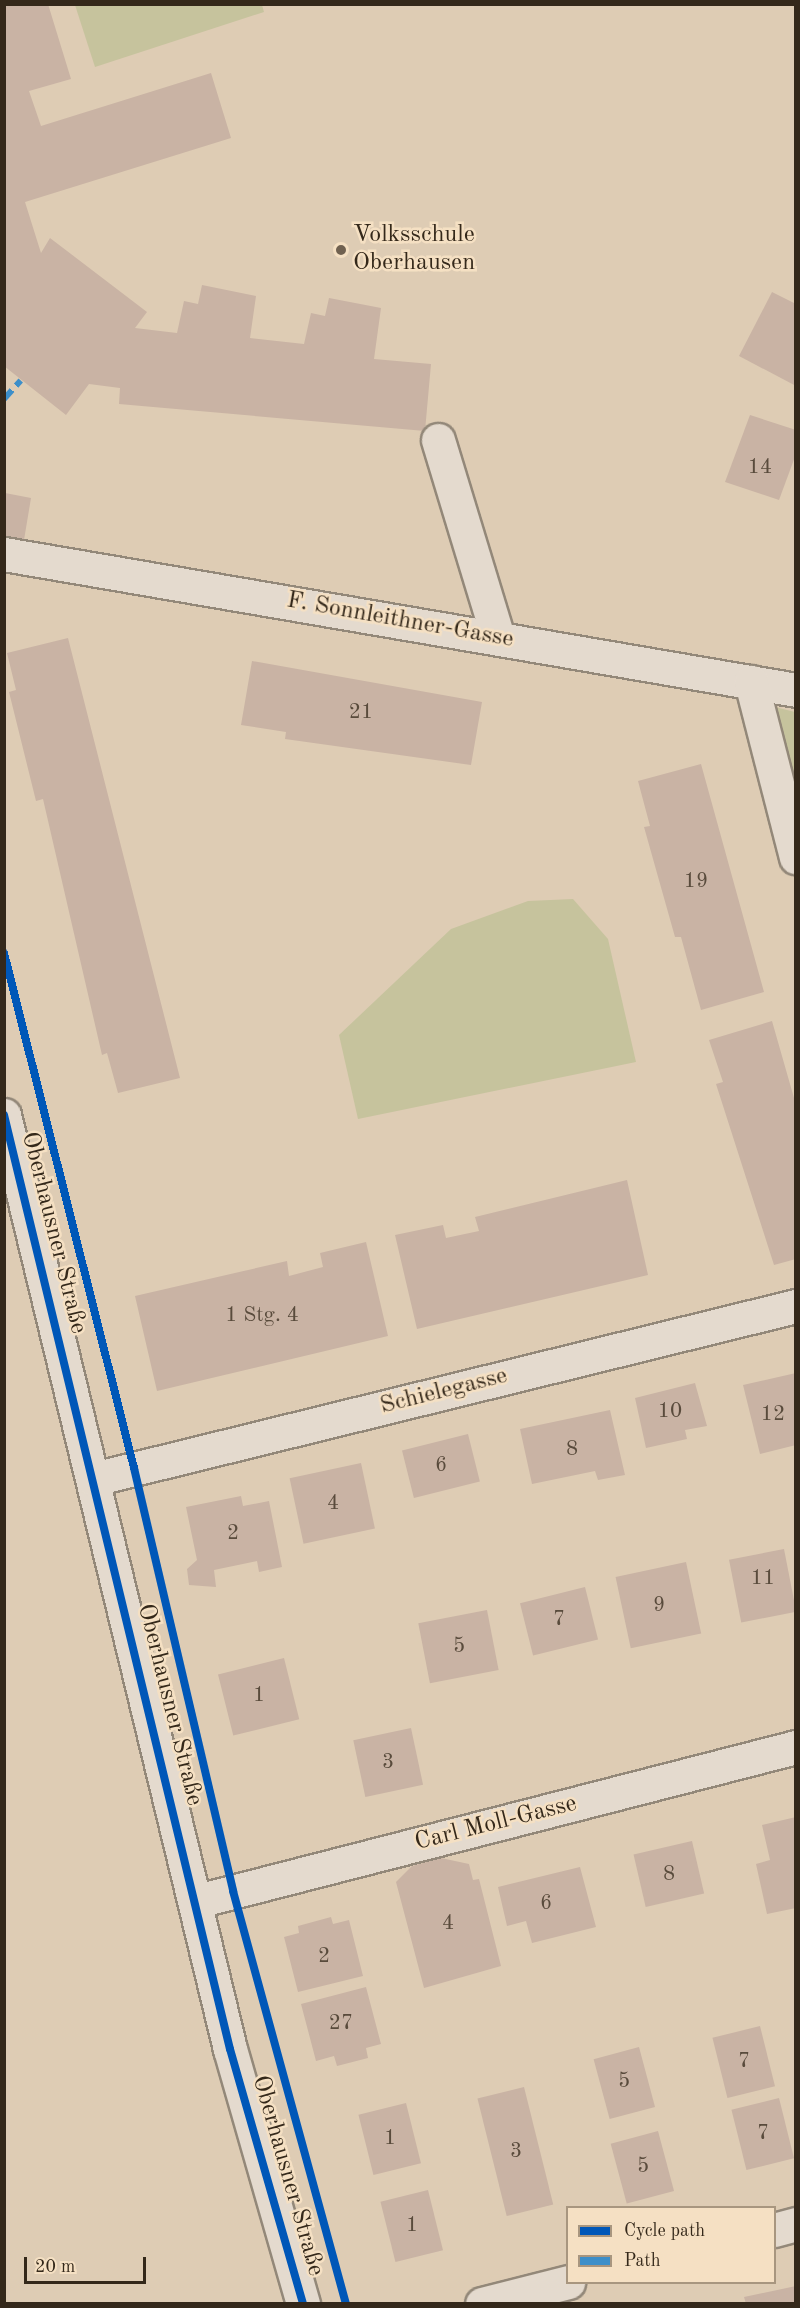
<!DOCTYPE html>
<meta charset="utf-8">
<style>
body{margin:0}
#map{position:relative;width:800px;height:2308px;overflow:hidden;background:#deccb4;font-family:"Old Standard TT",serif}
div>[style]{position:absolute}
.green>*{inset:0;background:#c6c39d}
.building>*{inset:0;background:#c9b3a4;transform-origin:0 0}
.roads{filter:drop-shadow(2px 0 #938879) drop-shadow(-2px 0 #938879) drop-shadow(0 2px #938879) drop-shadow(0 -2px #938879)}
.minor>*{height:33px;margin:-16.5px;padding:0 16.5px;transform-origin:16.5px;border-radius:16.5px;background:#e4dace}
.quiet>*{height:6px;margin-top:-3px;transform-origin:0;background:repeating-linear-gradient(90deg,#3d8fc9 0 12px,transparent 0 18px)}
.cycleway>*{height:8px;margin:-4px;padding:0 4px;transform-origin:4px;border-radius:4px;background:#0057b8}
.dots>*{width:16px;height:16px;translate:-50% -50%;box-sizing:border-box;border:3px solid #f5e0c3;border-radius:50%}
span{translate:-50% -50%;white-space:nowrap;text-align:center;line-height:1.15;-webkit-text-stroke:5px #f5e0c3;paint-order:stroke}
.number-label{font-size:21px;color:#594b3c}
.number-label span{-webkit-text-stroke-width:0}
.poi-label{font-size:24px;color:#34281a}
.left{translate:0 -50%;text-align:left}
.street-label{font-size:24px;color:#34281a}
.frame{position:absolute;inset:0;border:6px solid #34281a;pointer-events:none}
.legend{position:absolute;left:566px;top:2206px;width:210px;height:78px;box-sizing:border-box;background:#f5e0c3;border:2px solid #a8967f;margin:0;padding:8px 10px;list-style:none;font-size:18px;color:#34281a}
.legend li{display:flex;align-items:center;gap:12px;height:30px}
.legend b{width:30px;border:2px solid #a8967f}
.scale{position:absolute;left:24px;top:2257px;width:122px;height:27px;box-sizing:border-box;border:3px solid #34281a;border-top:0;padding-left:8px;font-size:18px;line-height:21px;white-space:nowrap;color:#34281a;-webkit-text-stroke:4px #f5e0c3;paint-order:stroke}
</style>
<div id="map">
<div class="green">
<i style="clip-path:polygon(262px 5px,264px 12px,95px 67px,75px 5px)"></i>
<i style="clip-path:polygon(771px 706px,795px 712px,795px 789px)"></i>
<i style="clip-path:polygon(573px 899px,608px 939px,636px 1062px,358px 1119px,339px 1035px,451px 929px,528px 901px)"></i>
</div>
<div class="building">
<i style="clip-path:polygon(4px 4px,48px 4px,71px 79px,29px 91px,41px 126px,211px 73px,231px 138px,25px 202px,41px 253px,50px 238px,147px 312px,135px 328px,177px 333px,184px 301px,198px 304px,202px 285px,256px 296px,250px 338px,304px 344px,311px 313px,325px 316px,329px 298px,381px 308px,374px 359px,431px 364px,425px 431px,119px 404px,120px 388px,89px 384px,66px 415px,4px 366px)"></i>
<i style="clip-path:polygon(772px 292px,796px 304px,796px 386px,739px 356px)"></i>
<i style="clip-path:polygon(750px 415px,796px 430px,796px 454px,779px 500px,725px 482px)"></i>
<i style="clip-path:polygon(5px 493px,31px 498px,24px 540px,5px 537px)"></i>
<i style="clip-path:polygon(68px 638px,180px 1078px,118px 1093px,107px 1053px,102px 1055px,43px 799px,36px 801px,9px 692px,16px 690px,7px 653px)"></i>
<i style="clip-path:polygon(252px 661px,482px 702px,471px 765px,285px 739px,286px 732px,241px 725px)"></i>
<i style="clip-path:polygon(701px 764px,764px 992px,701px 1010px,681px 937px,675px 937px,644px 827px,650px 826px,638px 781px)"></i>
<i style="clip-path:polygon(772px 1021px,796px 1105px,796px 1259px,774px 1265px,716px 1084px,723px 1082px,709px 1040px)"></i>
<i style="clip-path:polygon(627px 1180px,648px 1275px,417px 1329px,395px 1235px,443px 1225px,446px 1238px,479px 1231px,475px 1217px)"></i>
<i style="clip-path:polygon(366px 1242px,388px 1336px,157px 1391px,135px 1296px,287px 1261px,289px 1276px,323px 1267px,320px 1253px)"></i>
<i style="clip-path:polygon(796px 1373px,796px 1445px,760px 1454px,743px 1385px)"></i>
<i style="clip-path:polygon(695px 1383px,707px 1426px,685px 1430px,687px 1439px,646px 1448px,635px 1398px)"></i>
<i style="clip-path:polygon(610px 1410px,625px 1475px,598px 1480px,595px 1471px,532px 1484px,520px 1429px)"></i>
<i style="left:468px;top:1434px;width:49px;height:68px;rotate:76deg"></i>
<i style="left:361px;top:1463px;width:67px;height:73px;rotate:78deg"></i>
<i style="clip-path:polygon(241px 1496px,243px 1506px,269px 1501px,282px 1567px,259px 1572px,257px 1561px,214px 1570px,216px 1587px,189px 1585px,187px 1569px,197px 1560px,186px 1507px)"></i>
<i style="left:784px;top:1549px;width:64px;height:56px;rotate:79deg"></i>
<i style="left:686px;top:1562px;width:73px;height:72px;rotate:78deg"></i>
<i style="left:585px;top:1587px;width:54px;height:67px;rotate:76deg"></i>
<i style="left:487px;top:1610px;width:61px;height:70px;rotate:79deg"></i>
<i style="left:284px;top:1658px;width:63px;height:68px;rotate:76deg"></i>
<i style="left:411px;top:1728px;width:58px;height:59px;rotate:78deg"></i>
<i style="clip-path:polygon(796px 1817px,796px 1908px,767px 1914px,756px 1864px,770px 1860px,762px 1825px)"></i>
<i style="left:692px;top:1841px;width:54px;height:60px;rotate:77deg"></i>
<i style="clip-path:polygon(441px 1858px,469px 1864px,473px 1880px,479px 1879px,501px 1966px,424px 1988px,396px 1882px,412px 1866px)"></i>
<i style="clip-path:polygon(580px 1867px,596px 1927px,532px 1943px,526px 1921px,507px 1926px,498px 1887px)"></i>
<i style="clip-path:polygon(331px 1917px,333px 1924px,349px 1920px,363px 1976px,298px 1992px,284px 1937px,299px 1933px,298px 1926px)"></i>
<i style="clip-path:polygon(366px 1987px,381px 2044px,366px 2048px,368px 2058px,337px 2066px,334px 2056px,316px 2061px,301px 2004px)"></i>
<i style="left:760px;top:2026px;width:62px;height:49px;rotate:76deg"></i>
<i style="left:639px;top:2047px;width:62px;height:47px;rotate:75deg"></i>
<i style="left:524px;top:2087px;width:121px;height:48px;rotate:76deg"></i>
<i style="left:779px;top:2098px;width:62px;height:49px;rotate:76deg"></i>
<i style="left:406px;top:2103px;width:62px;height:49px;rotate:76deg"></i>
<i style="left:658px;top:2131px;width:62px;height:49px;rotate:75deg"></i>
<i style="left:428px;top:2190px;width:62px;height:49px;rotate:76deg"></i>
<i style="clip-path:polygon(796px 2286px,796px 2304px,746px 2304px,744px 2297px)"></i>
</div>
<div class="roads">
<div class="minor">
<i style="left:438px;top:440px;width:207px;rotate:73.1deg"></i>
<i style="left:4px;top:554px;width:804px;rotate:9.74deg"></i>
<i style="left:751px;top:682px;width:181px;rotate:75.6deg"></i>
<i style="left:4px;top:1115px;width:961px;rotate:76.4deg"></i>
<i style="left:230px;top:2049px;width:265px;rotate:74deg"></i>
<i style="left:93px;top:1479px;width:724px;rotate:-13.83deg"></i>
<i style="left:197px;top:1901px;width:618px;rotate:-14.42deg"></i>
<i style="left:774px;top:2230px;width:23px;rotate:-15deg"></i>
<i style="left:482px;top:2304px;width:89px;rotate:-14.3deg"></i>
</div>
</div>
<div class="quiet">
<i style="left:4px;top:399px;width:25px;rotate:-48deg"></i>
</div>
<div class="cycleway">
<i style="left:4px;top:953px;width:531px;rotate:75.83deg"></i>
<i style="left:134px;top:1468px;width:434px;rotate:76.8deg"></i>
<i style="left:233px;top:1891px;width:428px;rotate:74.7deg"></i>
<i style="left:4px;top:1115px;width:961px;rotate:76.4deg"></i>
<i style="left:230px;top:2049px;width:265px;rotate:74deg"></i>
</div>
<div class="dots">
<i style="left:341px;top:250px;background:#706150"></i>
</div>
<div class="number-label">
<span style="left:760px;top:468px">14</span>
<span style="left:361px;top:713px">21</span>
<span style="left:696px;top:882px">19</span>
<span style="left:262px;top:1316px">1 Stg. 4</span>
<span style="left:670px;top:1412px">10</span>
<span style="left:773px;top:1415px">12</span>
<span style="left:572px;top:1450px">8</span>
<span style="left:441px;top:1466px">6</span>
<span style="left:333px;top:1504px">4</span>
<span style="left:233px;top:1534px">2</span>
<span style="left:763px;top:1579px">11</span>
<span style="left:659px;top:1606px">9</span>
<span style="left:559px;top:1620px">7</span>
<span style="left:459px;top:1647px">5</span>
<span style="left:259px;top:1696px">1</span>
<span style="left:388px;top:1763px">3</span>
<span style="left:669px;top:1875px">8</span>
<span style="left:546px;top:1904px">6</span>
<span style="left:448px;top:1924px">4</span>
<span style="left:324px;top:1957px">2</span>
<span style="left:341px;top:2024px">27</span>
<span style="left:744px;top:2062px">7</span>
<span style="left:624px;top:2082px">5</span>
<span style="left:763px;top:2134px">7</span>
<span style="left:390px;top:2139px">1</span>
<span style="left:516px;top:2152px">3</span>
<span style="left:643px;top:2167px">5</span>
<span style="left:412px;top:2226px">1</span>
</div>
<div class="poi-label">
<span class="left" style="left:353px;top:250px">Volksschule<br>Oberhausen</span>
</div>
<div class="street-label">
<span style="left:400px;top:621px;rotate:10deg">F. Sonnleithner-Gasse</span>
<span style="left:53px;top:1233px;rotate:76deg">Oberhausner Straße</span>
<span style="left:444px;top:1392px;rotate:-14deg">Schielegasse</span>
<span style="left:169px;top:1705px;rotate:76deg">Oberhausner Straße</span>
<span style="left:496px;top:1824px;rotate:-14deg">Carl Moll-Gasse</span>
<span style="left:287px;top:2176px;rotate:74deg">Oberhausner Straße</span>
</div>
<div class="frame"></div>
<ul class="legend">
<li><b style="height:8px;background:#0057b8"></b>Cycle path</li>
<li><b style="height:8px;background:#3d8fc9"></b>Path</li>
</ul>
<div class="scale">20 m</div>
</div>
